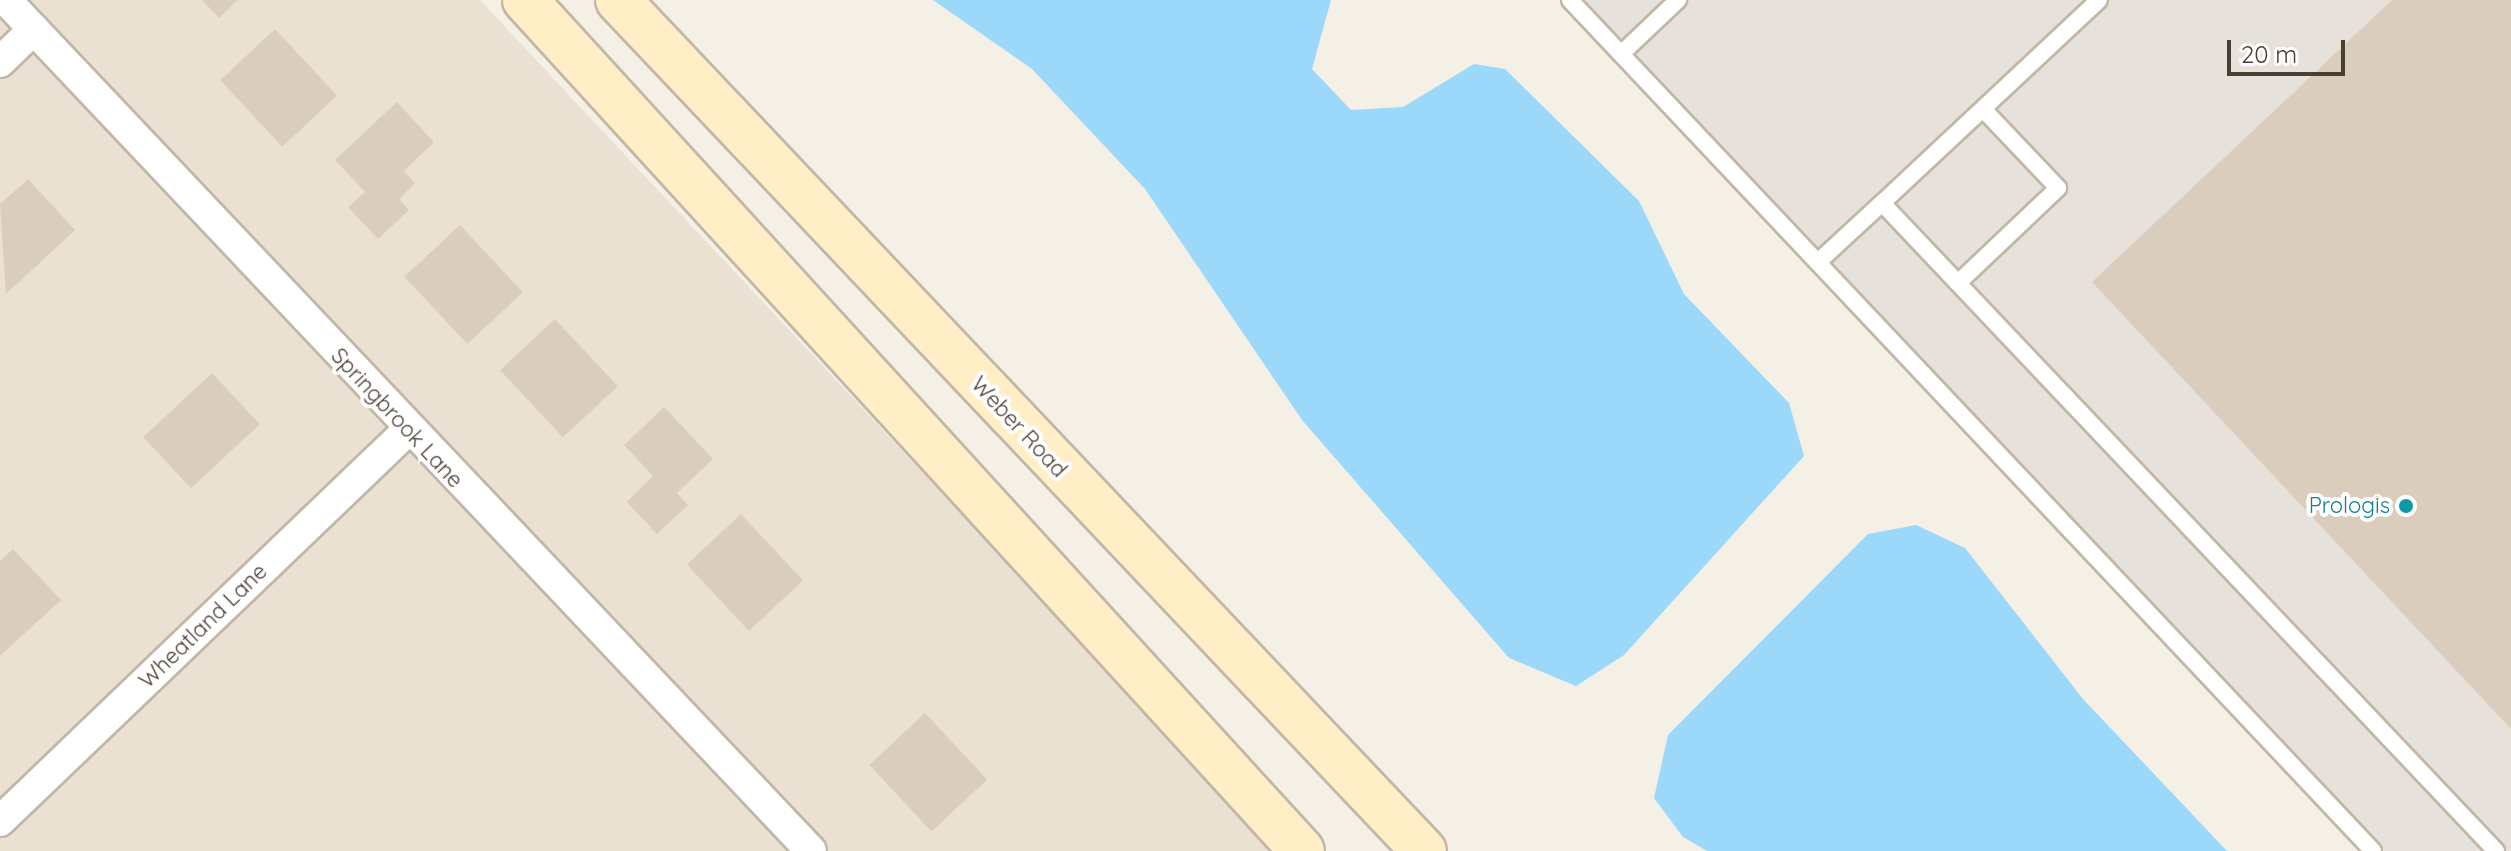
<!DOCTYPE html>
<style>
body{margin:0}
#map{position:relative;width:2511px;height:851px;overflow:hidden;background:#f5f0e6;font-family:Quicksand,sans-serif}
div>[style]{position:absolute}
.residential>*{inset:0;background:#eae1d3}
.industrial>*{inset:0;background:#e7e1db}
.water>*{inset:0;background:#9bd8f9}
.building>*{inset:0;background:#dbcdbd;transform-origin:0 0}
.roads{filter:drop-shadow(2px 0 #c2b7a7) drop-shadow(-2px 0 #c2b7a7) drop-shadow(0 2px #c2b7a7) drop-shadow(0 -2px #c2b7a7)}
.service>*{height:16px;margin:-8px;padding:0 8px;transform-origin:8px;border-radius:8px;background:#fff}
.minor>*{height:30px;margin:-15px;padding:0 15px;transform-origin:15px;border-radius:15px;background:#fff}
.secondary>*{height:44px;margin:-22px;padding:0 22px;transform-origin:22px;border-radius:22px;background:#ffeec6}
.dots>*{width:22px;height:22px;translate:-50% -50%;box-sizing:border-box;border:4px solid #fff;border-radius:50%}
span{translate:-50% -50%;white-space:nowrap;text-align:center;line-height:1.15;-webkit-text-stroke:8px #fff;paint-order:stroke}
.street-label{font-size:22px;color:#494034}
.culture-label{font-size:22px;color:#0d838f}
.right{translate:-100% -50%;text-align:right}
.scale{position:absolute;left:2227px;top:40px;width:118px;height:36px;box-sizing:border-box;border:4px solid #494034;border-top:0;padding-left:10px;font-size:24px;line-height:28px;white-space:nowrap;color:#494034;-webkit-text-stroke:6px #fff;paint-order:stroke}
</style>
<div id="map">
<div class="residential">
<i style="clip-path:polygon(0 0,480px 0,1277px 851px,0 851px)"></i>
</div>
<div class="industrial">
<i style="clip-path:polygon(1561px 0,2511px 0,2511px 851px,2360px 851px)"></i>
</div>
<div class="water">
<i style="clip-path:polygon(933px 0,1331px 0,1312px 69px,1351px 110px,1403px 107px,1474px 64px,1505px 69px,1639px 201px,1684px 294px,1789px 403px,1804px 456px,1624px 655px,1576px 686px,1509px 658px,1302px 420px,1145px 189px,1032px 69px)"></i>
<i style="clip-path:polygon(1916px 525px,1965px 548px,2083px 699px,2227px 851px,1707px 851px,1683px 837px,1654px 798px,1668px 735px,1868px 534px)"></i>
</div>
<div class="building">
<i style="clip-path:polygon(202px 0,238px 0,219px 18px)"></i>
<i style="clip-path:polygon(2392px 0,2511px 0,2511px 729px,2092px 282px)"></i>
<i style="left:275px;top:29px;width:91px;height:75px;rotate:47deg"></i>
<i style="clip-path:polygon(397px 102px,434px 142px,404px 171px,415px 183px,399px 199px,409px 210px,378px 239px,348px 207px,365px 192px,335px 160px)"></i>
<i style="clip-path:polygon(28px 179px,75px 230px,6px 294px,0 204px)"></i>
<i style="left:460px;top:225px;width:92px;height:76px;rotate:47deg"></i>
<i style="left:555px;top:319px;width:92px;height:75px;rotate:47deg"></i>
<i style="left:212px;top:373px;width:70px;height:94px;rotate:47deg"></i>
<i style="clip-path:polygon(664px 407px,713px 459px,677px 493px,688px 505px,657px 534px,627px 502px,653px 476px,624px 445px)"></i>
<i style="left:741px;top:514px;width:91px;height:74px;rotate:47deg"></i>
<i style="clip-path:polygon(13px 549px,61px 600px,0 656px,0 561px)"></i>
<i style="left:925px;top:713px;width:91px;height:76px;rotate:47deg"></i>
</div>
<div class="roads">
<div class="service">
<i style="left:1570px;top:0;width:1170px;rotate:46.66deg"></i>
<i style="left:1621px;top:54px;width:79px;rotate:-43.5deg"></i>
<i style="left:1882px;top:203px;width:297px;rotate:-43.1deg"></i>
<i style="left:1818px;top:262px;width:87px;rotate:-42.7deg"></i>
<i style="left:1882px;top:203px;width:893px;rotate:46.54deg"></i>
<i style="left:1958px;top:283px;width:138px;rotate:-43.5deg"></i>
<i style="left:2058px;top:188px;width:109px;rotate:-133.5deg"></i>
</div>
<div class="minor">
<i style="left:6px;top:0;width:1171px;rotate:46.59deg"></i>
<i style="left:0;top:62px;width:47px;rotate:-44.1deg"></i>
<i style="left:0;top:821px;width:564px;rotate:-43.78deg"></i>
</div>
<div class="secondary">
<i style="left:525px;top:0;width:1152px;rotate:47.6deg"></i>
<i style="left:618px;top:0;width:1172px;rotate:46.56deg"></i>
</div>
</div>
<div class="dots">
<i style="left:2406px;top:506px;background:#0f9aa8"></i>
</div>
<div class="street-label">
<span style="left:397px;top:418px;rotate:47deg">Springbrook Lane</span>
<span style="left:1019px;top:427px;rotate:47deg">Weber Road</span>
<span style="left:203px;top:626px;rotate:-44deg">Wheatland Lane</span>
</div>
<div class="culture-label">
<span class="right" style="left:2390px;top:506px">Prologis</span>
</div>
<div class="scale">20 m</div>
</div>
